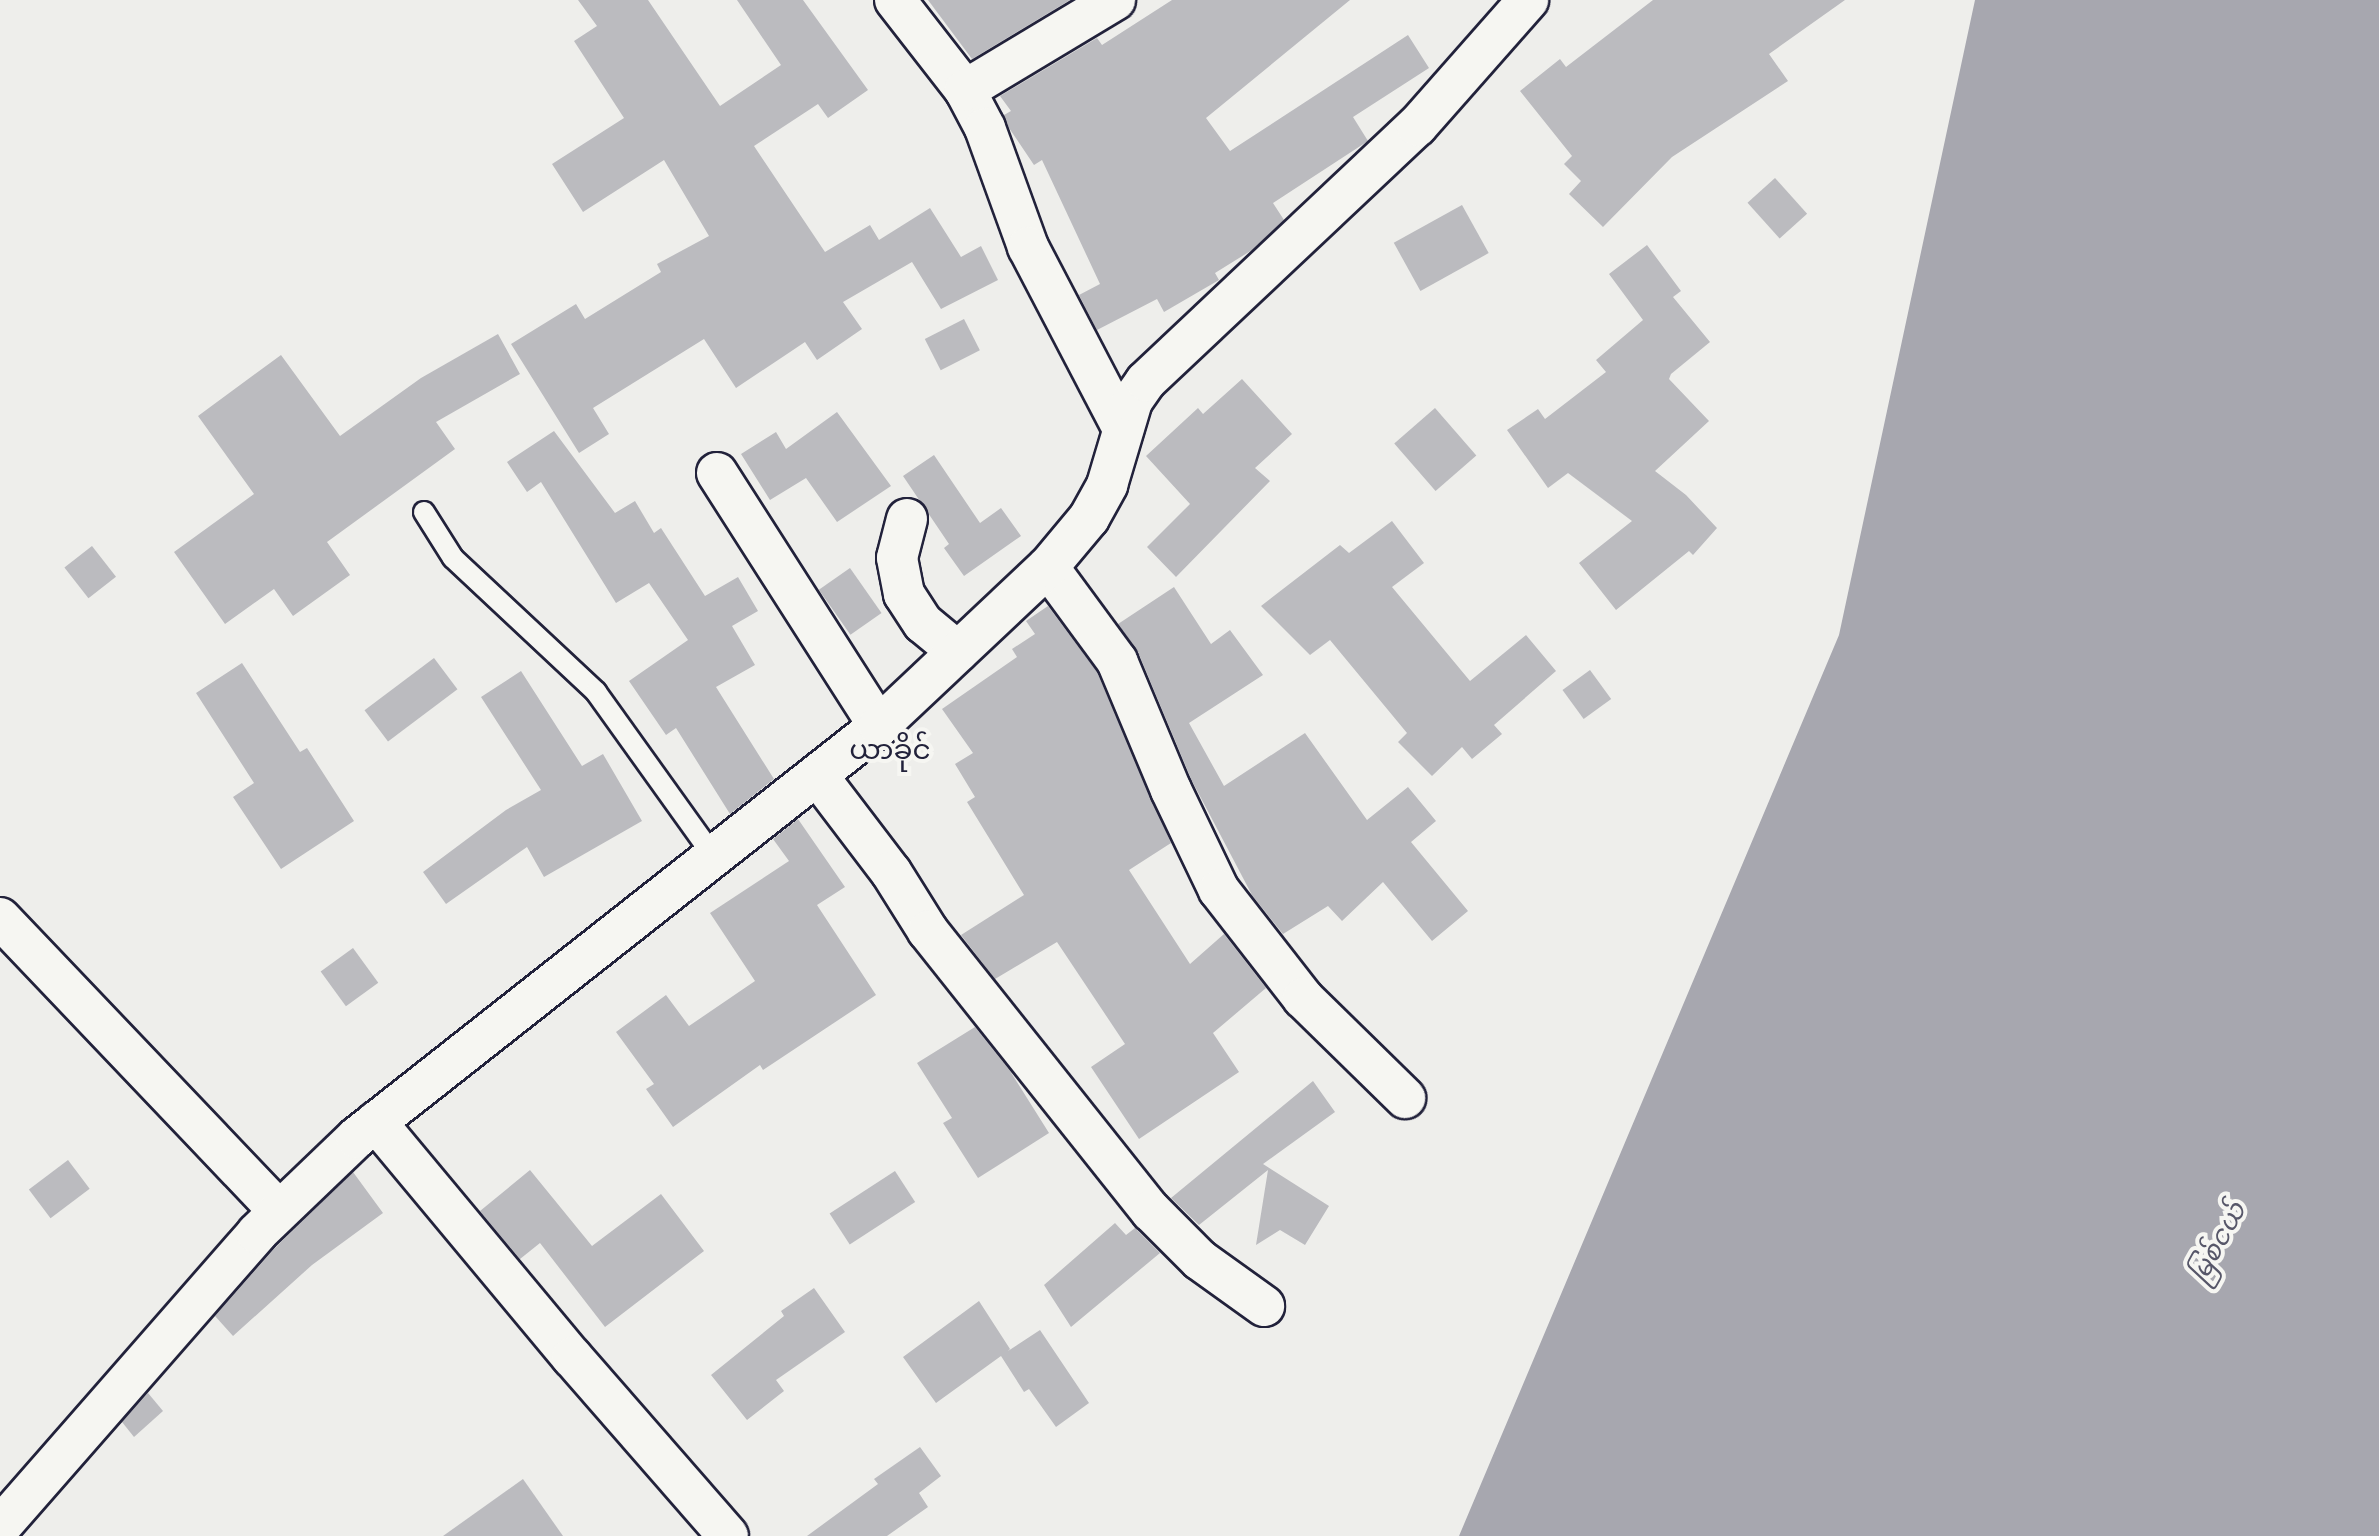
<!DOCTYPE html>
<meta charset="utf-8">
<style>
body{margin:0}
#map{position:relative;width:2379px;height:1536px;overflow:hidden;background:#eeeeeb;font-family:Itim,"Noto Sans Myanmar",sans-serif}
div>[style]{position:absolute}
.water>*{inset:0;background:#a7a7af}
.building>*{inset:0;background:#bbbbbf;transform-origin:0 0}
.roads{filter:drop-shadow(2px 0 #22223b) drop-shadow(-2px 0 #22223b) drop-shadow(0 2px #22223b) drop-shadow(0 -2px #22223b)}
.service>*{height:20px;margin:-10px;padding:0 10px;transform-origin:10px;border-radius:10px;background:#f6f6f2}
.minor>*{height:40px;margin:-20px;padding:0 20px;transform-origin:20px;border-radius:20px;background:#f6f6f2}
span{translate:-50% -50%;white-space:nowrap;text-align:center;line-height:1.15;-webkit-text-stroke:8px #f6f6f2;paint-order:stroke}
.water-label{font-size:26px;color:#575769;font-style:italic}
.quarter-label{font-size:28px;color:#22223b}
</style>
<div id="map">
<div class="water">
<i style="clip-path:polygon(1975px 0,2379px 0,2379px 1536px,1459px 1536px,1839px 635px)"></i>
</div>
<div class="building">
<i style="clip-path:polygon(578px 0,648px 0,720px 106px,781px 65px,737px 0,803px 0,868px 90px,828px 118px,818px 104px,754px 146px,825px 252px,870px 225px,879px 240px,930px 208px,961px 257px,981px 246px,998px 280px,941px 309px,912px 262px,843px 302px,862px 329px,817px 360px,805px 342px,736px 388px,704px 339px,593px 408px,609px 434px,579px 453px,511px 344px,576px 304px,585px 319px,661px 272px,657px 264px,709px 236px,664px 160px,583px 212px,552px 164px,624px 118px,574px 41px,597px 26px)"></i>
<i style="clip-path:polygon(928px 0,1070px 0,972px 59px)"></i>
<i style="clip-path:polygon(1172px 0,1350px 0,1206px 118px,1230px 151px,1408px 35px,1429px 68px,1353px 117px,1368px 141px,1273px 203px,1284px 220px,1252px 250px,1215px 273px,1219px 280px,1164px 312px,1157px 299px,1097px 330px,1079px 295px,1100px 284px,1042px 160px,1034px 165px,1009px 128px,1004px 115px,1011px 111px,1000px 96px,1097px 38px,1102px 45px)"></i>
<i style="clip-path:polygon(1653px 0,1845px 0,1769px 54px,1788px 81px,1672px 157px,1603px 227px,1569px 194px,1581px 181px,1564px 164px,1572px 156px,1520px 91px,1560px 59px,1566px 67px)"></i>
<i style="left:1775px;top:178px;width:48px;height:37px;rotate:48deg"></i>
<i style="left:1462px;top:205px;width:55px;height:78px;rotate:61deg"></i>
<i style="clip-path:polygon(1647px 245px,1681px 291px,1673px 297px,1710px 342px,1671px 374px,1669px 379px,1709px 421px,1655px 471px,1686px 495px,1717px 528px,1693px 555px,1689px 551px,1616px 610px,1579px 563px,1632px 521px,1568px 473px,1548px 488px,1507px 430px,1538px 409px,1545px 419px,1606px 372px,1596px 360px,1643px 320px,1609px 274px)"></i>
<i style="left:964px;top:319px;width:35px;height:44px;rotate:63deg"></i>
<i style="clip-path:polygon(498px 334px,520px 374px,436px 422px,455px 449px,327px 542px,350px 575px,293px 616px,274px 589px,225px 624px,174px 552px,254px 494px,198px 416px,281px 355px,340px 436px,421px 378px)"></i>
<i style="clip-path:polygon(1242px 379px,1292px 434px,1255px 468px,1270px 481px,1176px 577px,1147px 547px,1190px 504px,1146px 456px,1198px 408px,1203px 414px)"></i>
<i style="left:1435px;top:408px;width:63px;height:54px;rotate:49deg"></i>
<i style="clip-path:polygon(837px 412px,891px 486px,837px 522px,806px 478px,770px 500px,741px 454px,776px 432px,786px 449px)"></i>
<i style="clip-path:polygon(554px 431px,615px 513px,635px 501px,654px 533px,661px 528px,705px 596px,738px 577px,758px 611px,732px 626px,755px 665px,716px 687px,774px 779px,730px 814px,676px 728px,666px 735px,629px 681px,688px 640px,649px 583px,616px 603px,541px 482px,527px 492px,507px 462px)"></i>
<i style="clip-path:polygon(934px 455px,980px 523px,1001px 508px,1021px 536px,964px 576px,944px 548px,949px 544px,903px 476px)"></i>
<i style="clip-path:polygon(1392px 521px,1424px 563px,1392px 587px,1470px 681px,1526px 635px,1556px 671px,1494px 725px,1502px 734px,1472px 759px,1462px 747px,1432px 776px,1398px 742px,1407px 733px,1330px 640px,1310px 655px,1261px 606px,1340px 545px,1349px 553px)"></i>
<i style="left:92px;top:546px;width:39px;height:35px;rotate:52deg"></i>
<i style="left:850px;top:568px;width:55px;height:38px;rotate:55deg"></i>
<i style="clip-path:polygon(1174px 587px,1211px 644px,1230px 630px,1263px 675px,1189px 723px,1224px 786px,1305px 733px,1367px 820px,1408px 787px,1436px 821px,1411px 842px,1468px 911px,1432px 941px,1383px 882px,1342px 921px,1328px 906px,1283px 934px,1252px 895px,1192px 781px,1138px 652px,1118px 624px)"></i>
<i style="clip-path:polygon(1048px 606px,1097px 672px,1171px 843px,1129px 870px,1190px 964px,1224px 934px,1266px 988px,1213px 1033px,1239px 1072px,1139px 1139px,1091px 1067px,1125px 1044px,1057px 942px,995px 979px,961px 935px,1024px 895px,967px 802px,975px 797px,955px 764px,973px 753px,942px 709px,1017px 657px,1012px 649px,1035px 634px,1026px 621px)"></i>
<i style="left:434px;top:658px;width:39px;height:87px;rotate:53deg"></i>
<i style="clip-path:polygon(242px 663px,300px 752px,307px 748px,354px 821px,281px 869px,233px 797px,254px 783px,196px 693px)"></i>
<i style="left:1590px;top:670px;width:36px;height:34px;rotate:54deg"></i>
<i style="clip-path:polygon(521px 671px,582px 766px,603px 754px,642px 821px,544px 877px,527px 847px,446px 904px,423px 872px,506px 810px,541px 790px,481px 697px)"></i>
<i style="clip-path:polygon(798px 819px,845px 887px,817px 905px,876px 995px,763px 1070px,760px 1065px,673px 1127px,646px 1089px,654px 1084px,616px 1032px,666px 995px,689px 1026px,755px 981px,710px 913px,789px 861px,773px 839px)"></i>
<i style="left:353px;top:948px;width:43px;height:40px;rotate:54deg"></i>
<i style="clip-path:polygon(975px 1027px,1010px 1071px,1049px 1133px,978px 1178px,943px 1123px,952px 1118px,917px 1063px)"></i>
<i style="clip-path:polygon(1313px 1081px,1335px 1112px,1263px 1164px,1329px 1206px,1305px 1245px,1280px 1230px,1256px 1245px,1268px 1170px,1199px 1225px,1171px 1198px)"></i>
<i style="left:68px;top:1160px;width:36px;height:49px;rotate:53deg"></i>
<i style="clip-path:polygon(530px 1170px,592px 1246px,661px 1194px,704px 1251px,605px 1327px,540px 1243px,520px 1259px,480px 1211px)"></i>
<i style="left:895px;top:1171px;width:37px;height:78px;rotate:57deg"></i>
<i style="clip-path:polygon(353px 1172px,383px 1213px,312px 1265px,233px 1336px,215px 1316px,274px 1249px)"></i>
<i style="clip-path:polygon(1115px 1223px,1126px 1235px,1135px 1228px,1160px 1253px,1071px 1327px,1044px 1285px)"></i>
<i style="clip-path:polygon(814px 1288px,845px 1332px,776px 1380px,784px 1391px,747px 1420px,711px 1375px,784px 1316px,781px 1311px)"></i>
<i style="clip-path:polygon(979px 1301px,1010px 1349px,1008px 1351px,1040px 1330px,1089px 1403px,1056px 1427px,1029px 1389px,1024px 1392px,1001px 1356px,936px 1403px,903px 1357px)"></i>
<i style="clip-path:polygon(148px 1393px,163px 1411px,134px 1437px,122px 1422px)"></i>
<i style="clip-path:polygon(920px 1447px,941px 1476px,919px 1493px,928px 1507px,887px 1536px,807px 1536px,878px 1484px,874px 1479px)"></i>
<i style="clip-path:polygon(523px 1479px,563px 1536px,443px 1536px)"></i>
</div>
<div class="roads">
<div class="service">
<i style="left:424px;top:512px;width:54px;rotate:57.8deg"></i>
<i style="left:453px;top:558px;width:196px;rotate:43.1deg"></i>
<i style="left:596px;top:692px;width:203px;rotate:54.4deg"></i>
</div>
<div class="minor">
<i style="left:895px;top:0;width:114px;rotate:52.1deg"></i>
<i style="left:965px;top:90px;width:43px;rotate:62.2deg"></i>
<i style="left:985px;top:128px;width:127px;rotate:70.1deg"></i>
<i style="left:1028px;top:247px;width:205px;rotate:62.4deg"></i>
<i style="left:965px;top:90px;width:175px;rotate:-31deg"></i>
<i style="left:717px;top:473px;width:300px;rotate:57.4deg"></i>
<i style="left:907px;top:519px;width:40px;rotate:104.4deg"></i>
<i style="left:897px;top:558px;width:37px;rotate:79deg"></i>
<i style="left:904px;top:594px;width:35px;rotate:57deg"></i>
<i style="left:923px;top:623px;width:45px;rotate:39.6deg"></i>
<i style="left:1048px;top:567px;width:117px;rotate:53.7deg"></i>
<i style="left:1117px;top:661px;width:140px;rotate:67.3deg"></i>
<i style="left:1171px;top:790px;width:111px;rotate:64.4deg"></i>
<i style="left:1219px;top:890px;width:137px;rotate:52.1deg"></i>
<i style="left:1303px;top:998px;width:143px;rotate:44.4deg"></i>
<i style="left:817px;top:775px;width:122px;rotate:52.7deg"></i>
<i style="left:891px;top:872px;width:70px;rotate:57.9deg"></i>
<i style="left:928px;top:931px;width:358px;rotate:51.5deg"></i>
<i style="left:1151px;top:1211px;width:69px;rotate:45deg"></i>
<i style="left:1200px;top:1260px;width:79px;rotate:35.7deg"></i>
<i style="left:0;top:918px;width:403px;rotate:46.4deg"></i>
<i style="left:376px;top:1122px;width:306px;rotate:50.2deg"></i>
<i style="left:572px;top:1357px;width:237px;rotate:48.9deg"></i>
<i style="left:0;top:1527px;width:390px;rotate:-48.8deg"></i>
<i style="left:257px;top:1233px;width:137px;rotate:-43.8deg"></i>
<i style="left:356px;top:1138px;width:666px;rotate:-38.23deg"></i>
<i style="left:879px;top:726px;width:232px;rotate:-43.3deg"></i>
<i style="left:1048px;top:567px;width:64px;rotate:-50.1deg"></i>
<i style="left:1089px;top:518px;width:38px;rotate:-61deg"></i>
<i style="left:1107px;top:485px;width:88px;rotate:-73.4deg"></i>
<i style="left:1132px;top:401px;width:24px;rotate:-55deg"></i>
<i style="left:1146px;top:381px;width:372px;rotate:-43.3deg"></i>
<i style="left:1417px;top:126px;width:168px;rotate:-48.6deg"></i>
</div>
</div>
<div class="water-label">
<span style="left:2218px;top:1243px;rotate:-61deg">မြစ်ငယ်</span>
</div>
<div class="quarter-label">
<span style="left:890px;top:749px">ယာခိုင်</span>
</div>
</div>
